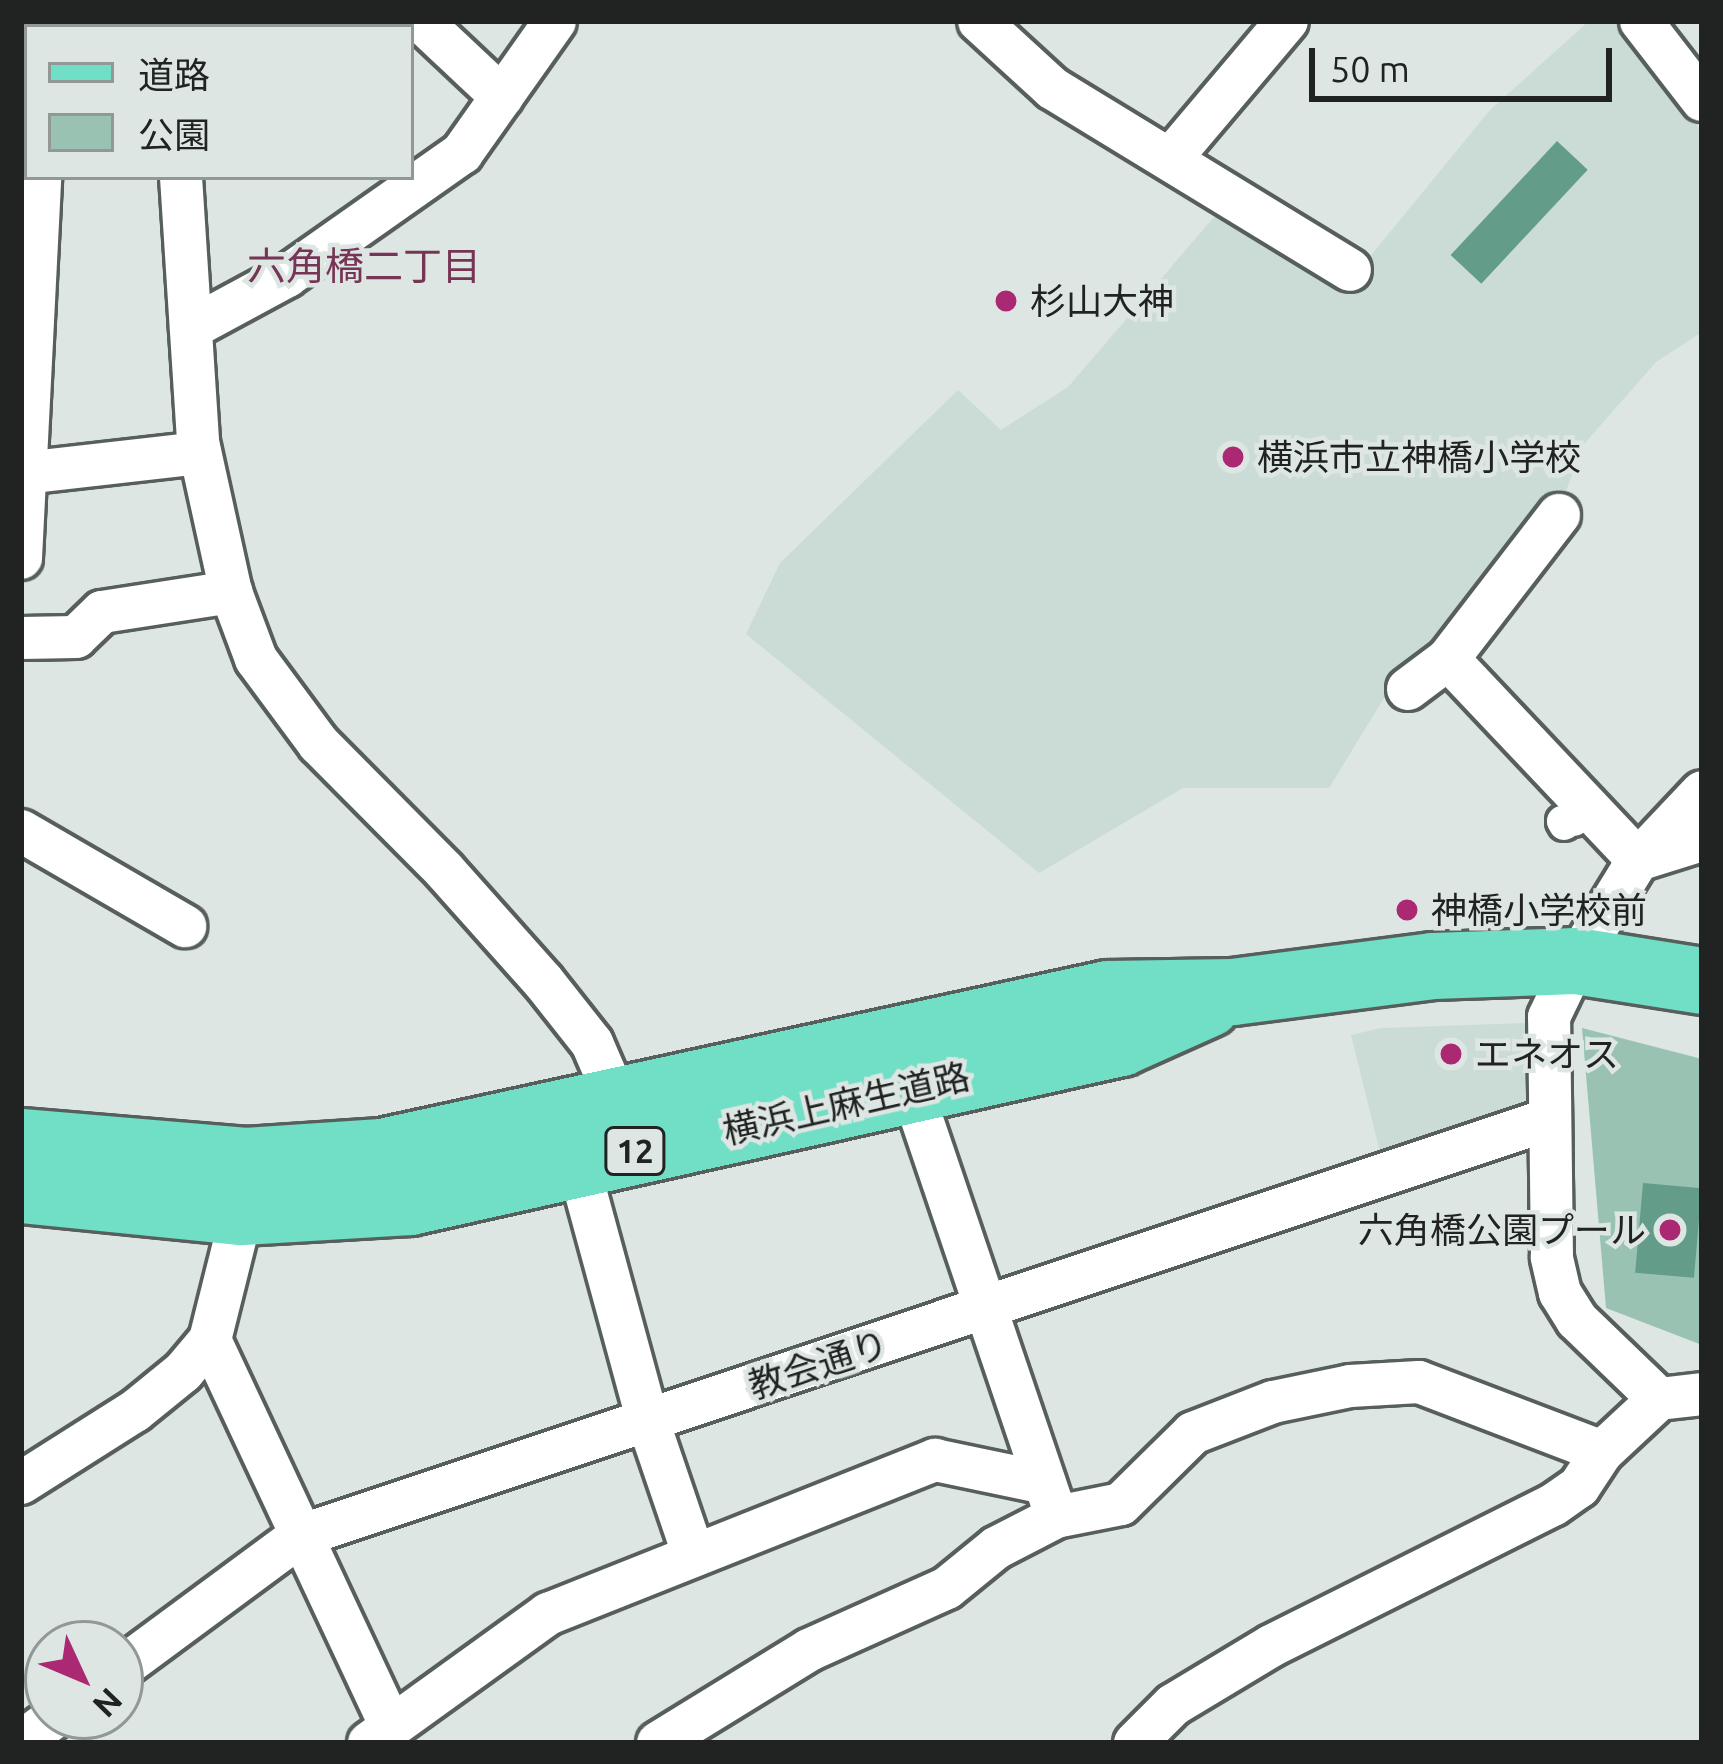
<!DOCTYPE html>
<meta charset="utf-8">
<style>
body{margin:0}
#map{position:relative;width:1723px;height:1764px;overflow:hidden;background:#dde6e3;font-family:Ubuntu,"Noto Sans JP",sans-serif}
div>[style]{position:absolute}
.built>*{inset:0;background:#cadcd5}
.green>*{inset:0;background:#99c2b3}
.water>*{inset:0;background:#639d8a;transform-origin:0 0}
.roads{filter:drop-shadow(3px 0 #575f5c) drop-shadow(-3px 0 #575f5c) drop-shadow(0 3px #575f5c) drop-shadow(0 -3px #575f5c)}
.pedestrian>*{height:30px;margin:-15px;padding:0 15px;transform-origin:15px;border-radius:15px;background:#fff}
.minor>*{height:42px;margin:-21px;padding:0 21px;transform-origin:21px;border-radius:21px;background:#fff}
.primary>*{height:66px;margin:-33px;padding:0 33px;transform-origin:33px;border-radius:33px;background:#70dfc6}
.dots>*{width:33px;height:33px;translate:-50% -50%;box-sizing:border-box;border:6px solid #dde6e3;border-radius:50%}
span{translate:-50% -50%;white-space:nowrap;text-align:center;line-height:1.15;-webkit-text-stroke:9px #dde6e3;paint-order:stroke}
.shield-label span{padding:3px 9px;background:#dde6e3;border:3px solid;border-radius:9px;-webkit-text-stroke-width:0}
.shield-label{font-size:33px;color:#202322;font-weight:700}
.poi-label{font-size:36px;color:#202322}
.left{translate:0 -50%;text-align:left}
.right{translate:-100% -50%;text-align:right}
.street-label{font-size:36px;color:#202322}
.neighbourhood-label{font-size:39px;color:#763555}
.frame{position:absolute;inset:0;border:24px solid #202322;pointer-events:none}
.legend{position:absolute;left:24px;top:24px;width:390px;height:156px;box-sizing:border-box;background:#dde6e3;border:3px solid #919896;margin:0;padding:15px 21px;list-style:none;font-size:36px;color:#202322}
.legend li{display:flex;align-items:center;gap:24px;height:60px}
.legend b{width:60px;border:3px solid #919896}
.north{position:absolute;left:24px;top:1620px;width:120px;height:120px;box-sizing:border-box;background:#dde6e3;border:3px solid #919896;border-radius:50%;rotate:134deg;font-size:33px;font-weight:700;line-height:48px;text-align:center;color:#202322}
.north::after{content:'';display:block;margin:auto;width:42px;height:54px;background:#ab2872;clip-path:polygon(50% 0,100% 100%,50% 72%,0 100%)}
.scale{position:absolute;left:1309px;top:48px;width:303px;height:54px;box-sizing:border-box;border:6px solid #202322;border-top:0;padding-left:15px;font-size:36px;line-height:42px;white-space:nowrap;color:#202322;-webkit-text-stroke:9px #dde6e3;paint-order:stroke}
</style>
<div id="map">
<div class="built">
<i style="clip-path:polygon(1589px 21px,1617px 21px,1702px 132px,1702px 332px,1656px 362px,1584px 444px,1564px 496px,1515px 556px,1395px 680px,1329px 788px,1183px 788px,1039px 873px,746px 634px,780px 563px,958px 390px,1001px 430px,1068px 387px,1220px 210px,1345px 287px,1490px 110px)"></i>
<i style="clip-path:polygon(1527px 1023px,1531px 1114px,1382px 1160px,1351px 1035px,1381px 1028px)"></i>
</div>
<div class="green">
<i style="clip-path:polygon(1582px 1028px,1702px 1059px,1702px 1345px,1606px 1308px)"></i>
</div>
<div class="water">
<i style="left:1557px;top:141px;width:42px;height:156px;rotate:43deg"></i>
<i style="left:1643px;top:1183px;width:59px;height:90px;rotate:5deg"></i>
</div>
<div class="roads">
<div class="pedestrian">
<i style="left:1564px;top:825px;width:4px;rotate:-117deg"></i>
<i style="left:1562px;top:821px;width:12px"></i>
</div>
<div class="minor">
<i style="left:421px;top:21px;width:111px;rotate:43.2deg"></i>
<i style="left:979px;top:21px;width:99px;rotate:42.5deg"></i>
<i style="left:1052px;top:88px;width:349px;rotate:31.4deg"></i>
<i style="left:1641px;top:21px;width:100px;rotate:52.3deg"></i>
<i style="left:126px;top:27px;width:8px;rotate:-50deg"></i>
<i style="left:21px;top:117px;width:8px;rotate:-40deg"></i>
<i style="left:1172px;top:157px;width:178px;rotate:-49.8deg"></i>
<i style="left:181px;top:177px;width:266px;rotate:86.3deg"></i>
<i style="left:198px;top:442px;width:154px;rotate:77.6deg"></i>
<i style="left:231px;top:592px;width:72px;rotate:69.5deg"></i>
<i style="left:256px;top:659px;width:106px;rotate:53.5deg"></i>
<i style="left:319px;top:744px;width:177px;rotate:45.2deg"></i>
<i style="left:444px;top:870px;width:149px;rotate:48.3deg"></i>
<i style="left:543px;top:981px;width:79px;rotate:51.7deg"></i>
<i style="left:592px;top:1043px;width:63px;rotate:66.7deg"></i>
<i style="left:191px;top:328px;width:109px;rotate:-28.4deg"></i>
<i style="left:287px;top:276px;width:214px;rotate:-35.1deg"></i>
<i style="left:462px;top:153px;width:161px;rotate:-54.8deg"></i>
<i style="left:24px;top:473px;width:177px;rotate:-6.5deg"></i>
<i style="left:21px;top:558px;width:381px;rotate:-87.1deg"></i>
<i style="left:21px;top:638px;width:55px;rotate:-1deg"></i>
<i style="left:76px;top:637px;width:36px;rotate:-44deg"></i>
<i style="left:102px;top:612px;width:131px;rotate:-8.8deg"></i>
<i style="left:1448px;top:659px;width:277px;rotate:46.6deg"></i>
<i style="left:1638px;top:860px;width:93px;rotate:-46.7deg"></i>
<i style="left:1408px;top:689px;width:50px;rotate:-36.9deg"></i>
<i style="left:1448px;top:659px;width:182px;rotate:-52.4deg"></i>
<i style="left:21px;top:831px;width:190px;rotate:30.1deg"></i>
<i style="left:911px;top:1087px;width:440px;rotate:71.3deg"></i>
<i style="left:578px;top:1164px;width:263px;rotate:74.8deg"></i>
<i style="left:647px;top:1418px;width:143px;rotate:71.2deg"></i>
<i style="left:210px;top:1340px;width:427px;rotate:64.9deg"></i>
<i style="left:1659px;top:1399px;width:114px;rotate:-136.1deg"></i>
<i style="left:1577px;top:1320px;width:32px;rotate:-122deg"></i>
<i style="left:1560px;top:1293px;width:37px;rotate:-103deg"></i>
<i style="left:1552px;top:1257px;width:240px;rotate:-90.7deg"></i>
<i style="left:1549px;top:1017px;width:62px;rotate:-64.3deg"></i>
<i style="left:1576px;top:961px;width:119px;rotate:-58.5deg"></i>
<i style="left:1638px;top:860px;width:67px;rotate:-17.4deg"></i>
<i style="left:21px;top:1483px;width:135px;rotate:-32.3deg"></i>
<i style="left:135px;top:1411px;width:62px;rotate:-39.1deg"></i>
<i style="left:183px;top:1372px;width:42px;rotate:-49.8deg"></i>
<i style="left:210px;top:1340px;width:132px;rotate:-76deg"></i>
<i style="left:120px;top:1669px;width:224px;rotate:-36.5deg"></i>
<i style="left:300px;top:1536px;width:1315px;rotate:-18.45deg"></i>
<i style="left:21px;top:1742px;width:44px;rotate:-36.6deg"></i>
<i style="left:369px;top:1743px;width:221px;rotate:-35.8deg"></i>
<i style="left:548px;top:1614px;width:417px;rotate:-21.7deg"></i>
<i style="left:935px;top:1460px;width:112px;rotate:11.8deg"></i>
<i style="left:658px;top:1743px;width:177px;rotate:-31.6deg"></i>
<i style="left:809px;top:1650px;width:151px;rotate:-24.2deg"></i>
<i style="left:947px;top:1588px;width:63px;rotate:-39.2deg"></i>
<i style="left:996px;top:1548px;width:68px;rotate:-27.3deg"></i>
<i style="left:1056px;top:1517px;width:66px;rotate:-11.3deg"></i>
<i style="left:1121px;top:1504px;width:101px;rotate:-44.6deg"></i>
<i style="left:1193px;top:1433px;width:86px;rotate:-21.2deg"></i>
<i style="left:1273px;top:1402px;width:79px;rotate:-11.7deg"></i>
<i style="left:1350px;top:1386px;width:69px;rotate:-3.3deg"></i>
<i style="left:1419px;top:1382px;width:196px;rotate:20.9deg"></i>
<i style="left:1135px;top:1743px;width:54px;rotate:-45deg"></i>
<i style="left:1173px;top:1705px;width:114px;rotate:-31deg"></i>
<i style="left:1271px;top:1646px;width:315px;rotate:-26.6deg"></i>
<i style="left:1553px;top:1505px;width:32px;rotate:-35deg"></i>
<i style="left:1579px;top:1487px;width:42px;rotate:-56.7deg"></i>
<i style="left:1602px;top:1452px;width:78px;rotate:-42.9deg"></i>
<i style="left:1659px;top:1399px;width:43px;rotate:-6.6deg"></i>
</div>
<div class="primary">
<i style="left:21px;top:1142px;width:226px;rotate:4.8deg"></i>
<i style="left:246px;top:1161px;width:136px;rotate:-3.8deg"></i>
<i style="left:382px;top:1152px;width:743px;rotate:-12.28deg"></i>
<i style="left:1108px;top:994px;width:125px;rotate:-0.9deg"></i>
<i style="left:1233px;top:992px;width:202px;rotate:-7.4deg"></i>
<i style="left:1433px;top:966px;width:143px;rotate:-2deg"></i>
<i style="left:1576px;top:961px;width:128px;rotate:9deg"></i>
<i style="left:21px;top:1190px;width:222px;rotate:5.7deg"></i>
<i style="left:242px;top:1212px;width:168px;rotate:-3.4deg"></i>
<i style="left:410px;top:1202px;width:729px;rotate:-12.61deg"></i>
<i style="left:1121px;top:1043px;width:95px;rotate:-24.1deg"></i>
</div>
</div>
<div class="dots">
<i style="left:1006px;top:301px;background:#ab2872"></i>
<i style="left:1233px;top:457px;background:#ab2872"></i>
<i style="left:1407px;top:910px;background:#ab2872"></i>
<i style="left:1451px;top:1054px;background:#ab2872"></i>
<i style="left:1670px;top:1230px;background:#ab2872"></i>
</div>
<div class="shield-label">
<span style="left:635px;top:1151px">12</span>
</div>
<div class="poi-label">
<span class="left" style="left:1030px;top:301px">杉山大神</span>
<span class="left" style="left:1257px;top:457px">横浜市立神橋小学校</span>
<span class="left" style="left:1431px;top:910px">神橋小学校前</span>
<span class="left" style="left:1475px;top:1054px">エネオス</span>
<span class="right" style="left:1646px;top:1230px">六角橋公園プール</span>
</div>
<div class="street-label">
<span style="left:846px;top:1103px;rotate:-13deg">横浜上麻生道路</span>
<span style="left:818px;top:1364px;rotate:-18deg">教会通り</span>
</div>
<div class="neighbourhood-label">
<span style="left:364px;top:266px">六角橋二丁目</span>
</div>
<div class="frame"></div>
<ul class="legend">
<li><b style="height:15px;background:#70dfc6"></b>道路</li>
<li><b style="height:33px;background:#99c2b3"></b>公園</li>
</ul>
<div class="north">N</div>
<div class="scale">50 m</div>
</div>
